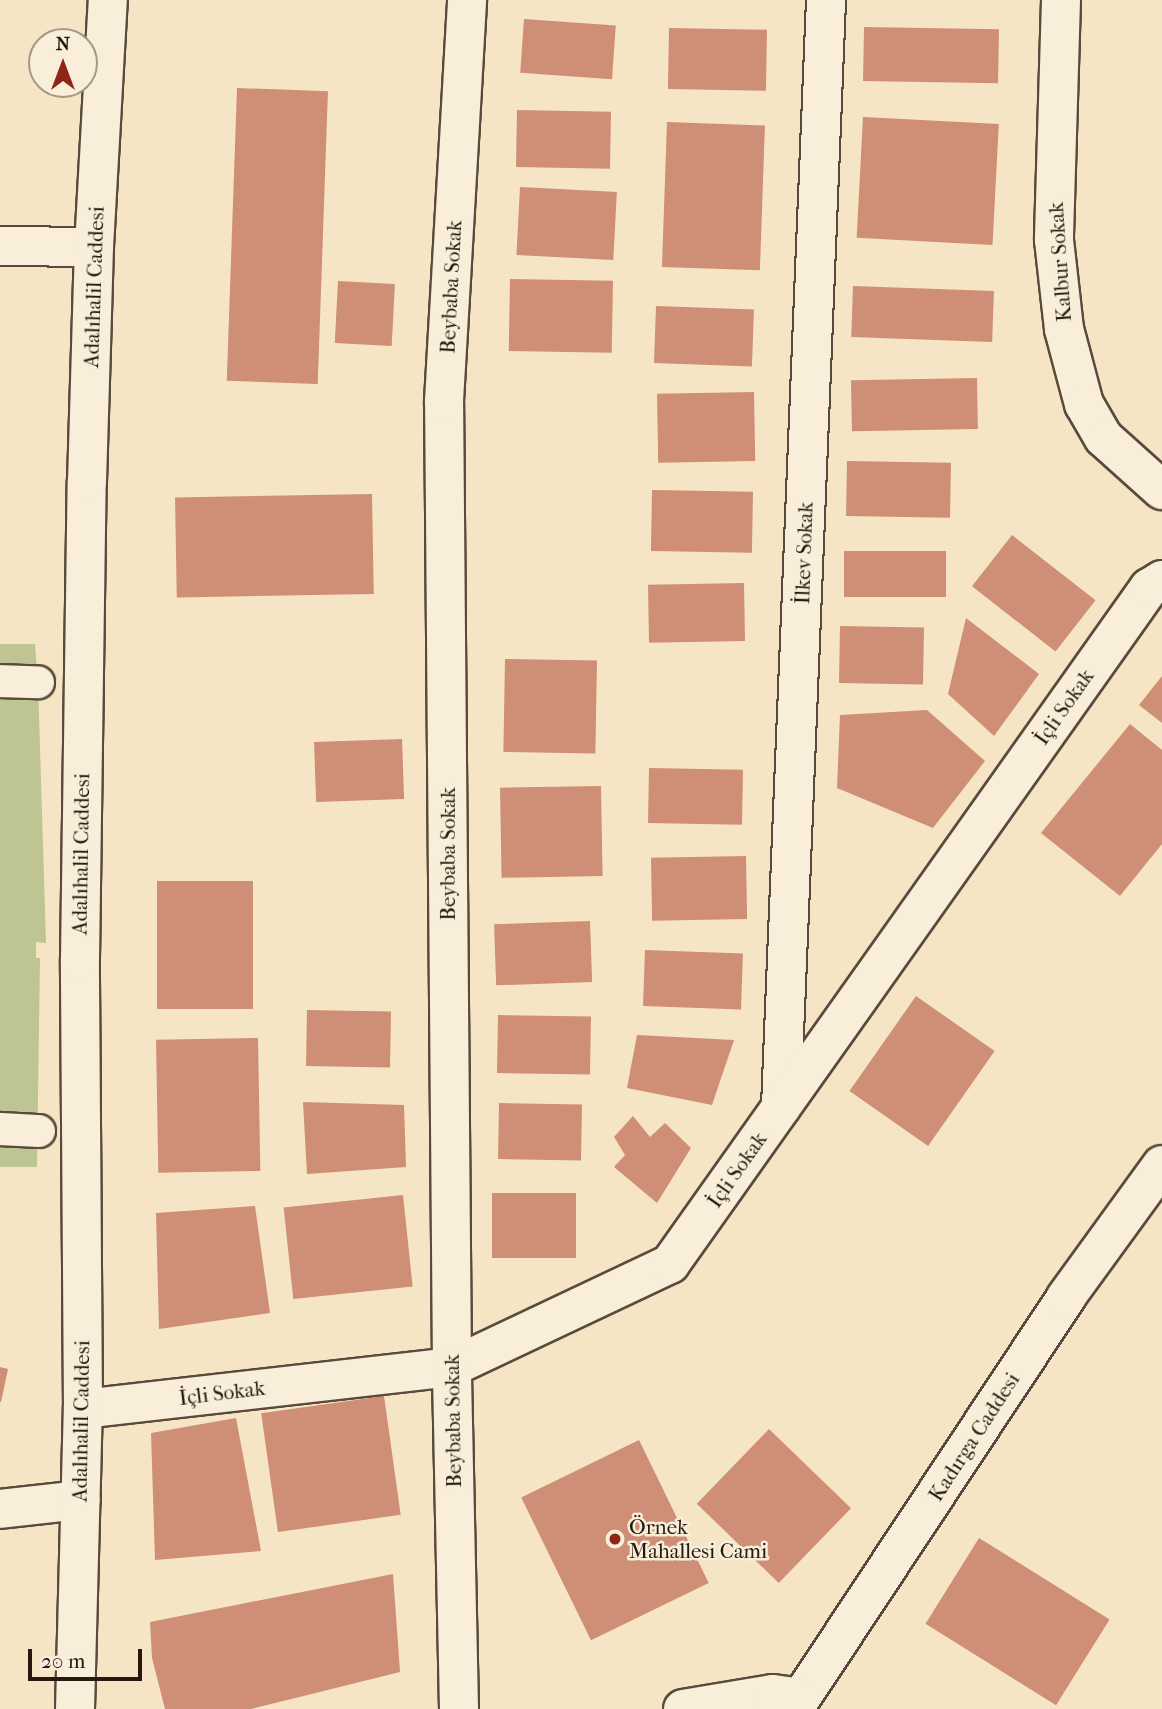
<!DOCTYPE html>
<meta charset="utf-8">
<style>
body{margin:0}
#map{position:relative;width:1162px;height:1709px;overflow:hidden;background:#f5e5c4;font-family:"IM FELL French Canon",serif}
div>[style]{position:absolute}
.green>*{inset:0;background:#bec492}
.building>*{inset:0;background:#cf8e76;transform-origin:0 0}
.roads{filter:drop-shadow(2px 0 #5a4a3d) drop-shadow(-2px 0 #5a4a3d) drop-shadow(0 2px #5a4a3d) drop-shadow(0 -2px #5a4a3d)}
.pedestrian>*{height:32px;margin:-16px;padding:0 16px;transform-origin:16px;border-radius:16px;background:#f8eed9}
.minor>*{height:38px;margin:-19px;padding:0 19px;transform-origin:19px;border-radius:19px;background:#f8eed9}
.tertiary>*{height:38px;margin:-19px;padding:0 19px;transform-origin:19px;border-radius:19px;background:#f8eed9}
.dots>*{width:19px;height:19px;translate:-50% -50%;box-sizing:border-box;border:4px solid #f8eed9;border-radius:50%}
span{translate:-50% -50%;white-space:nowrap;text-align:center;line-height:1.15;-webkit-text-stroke:5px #f8eed9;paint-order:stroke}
.street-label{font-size:21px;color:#261710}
.poi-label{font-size:21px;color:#261710}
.left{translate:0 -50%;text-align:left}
.north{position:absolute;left:28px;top:28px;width:70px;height:70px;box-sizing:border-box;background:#f8eed9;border:2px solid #a49889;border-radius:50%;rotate:0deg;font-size:19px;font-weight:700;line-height:28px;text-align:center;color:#261710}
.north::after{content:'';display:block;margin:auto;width:24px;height:32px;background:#8f2418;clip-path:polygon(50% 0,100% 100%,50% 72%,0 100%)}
.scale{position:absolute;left:28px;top:1649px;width:114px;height:32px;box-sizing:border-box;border:4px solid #261710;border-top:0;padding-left:9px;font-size:21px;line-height:24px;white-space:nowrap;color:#261710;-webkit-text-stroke:5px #f8eed9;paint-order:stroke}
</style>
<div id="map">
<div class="green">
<i style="clip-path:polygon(0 644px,35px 644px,38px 682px,46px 943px,36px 942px,36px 958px,40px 958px,37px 1167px,0 1167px)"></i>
</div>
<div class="building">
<i style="left:524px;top:19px;width:92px;height:54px;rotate:4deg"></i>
<i style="left:864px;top:27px;width:135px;height:54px;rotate:1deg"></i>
<i style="left:669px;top:28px;width:98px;height:61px;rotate:1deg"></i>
<i style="left:237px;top:88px;width:91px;height:293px;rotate:2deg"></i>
<i style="left:517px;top:110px;width:94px;height:57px;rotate:1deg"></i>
<i style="left:863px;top:117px;width:136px;height:121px;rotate:3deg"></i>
<i style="left:667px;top:122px;width:98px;height:145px;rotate:2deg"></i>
<i style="left:520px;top:187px;width:97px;height:68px;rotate:3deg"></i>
<i style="left:510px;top:279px;width:103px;height:72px;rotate:1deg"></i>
<i style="left:338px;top:281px;width:57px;height:62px;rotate:3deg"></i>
<i style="left:853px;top:286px;width:141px;height:51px;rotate:2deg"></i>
<i style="left:656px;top:306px;width:98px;height:57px;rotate:2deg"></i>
<i style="left:977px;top:378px;width:51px;height:126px;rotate:89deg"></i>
<i style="left:754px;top:392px;width:69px;height:97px;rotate:89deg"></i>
<i style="left:847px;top:461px;width:104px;height:55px;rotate:1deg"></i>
<i style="left:652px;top:490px;width:101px;height:61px;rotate:1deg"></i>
<i style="left:372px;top:494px;width:100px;height:197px;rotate:89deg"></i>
<i style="left:1012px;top:535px;width:106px;height:65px;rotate:38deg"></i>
<i style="left:844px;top:551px;width:102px;height:46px"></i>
<i style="left:744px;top:583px;width:58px;height:96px;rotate:89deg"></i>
<i style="clip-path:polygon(966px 618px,1039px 674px,994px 736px,948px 694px)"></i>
<i style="left:840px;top:626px;width:84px;height:57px;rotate:1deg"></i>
<i style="left:505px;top:659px;width:92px;height:93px;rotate:1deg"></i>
<i style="clip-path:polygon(1162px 676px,1162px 723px,1139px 705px)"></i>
<i style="clip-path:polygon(927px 710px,985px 761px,933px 828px,837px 788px,840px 715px)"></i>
<i style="clip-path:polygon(1130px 724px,1162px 750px,1162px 844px,1120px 896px,1041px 833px)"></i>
<i style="left:402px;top:739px;width:60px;height:88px;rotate:88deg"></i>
<i style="left:649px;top:768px;width:94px;height:55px;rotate:1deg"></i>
<i style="left:601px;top:786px;width:90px;height:101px;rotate:89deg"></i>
<i style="left:746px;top:856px;width:63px;height:95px;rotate:89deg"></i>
<i style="left:253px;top:881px;width:128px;height:96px;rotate:90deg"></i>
<i style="left:590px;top:921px;width:61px;height:96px;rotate:88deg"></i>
<i style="left:645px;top:950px;width:98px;height:56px;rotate:2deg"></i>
<i style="left:916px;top:996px;width:96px;height:116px;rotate:35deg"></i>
<i style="left:307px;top:1010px;width:84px;height:56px;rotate:1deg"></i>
<i style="left:498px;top:1015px;width:93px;height:58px;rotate:1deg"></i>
<i style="clip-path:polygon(637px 1035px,734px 1040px,712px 1105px,627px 1088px)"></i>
<i style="left:258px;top:1038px;width:133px;height:102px;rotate:89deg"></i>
<i style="clip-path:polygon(303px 1102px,404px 1105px,406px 1167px,307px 1174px)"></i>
<i style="left:499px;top:1103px;width:83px;height:56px;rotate:1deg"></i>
<i style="clip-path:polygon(633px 1116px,650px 1137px,665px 1123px,691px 1148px,657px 1203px,614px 1167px,625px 1155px,614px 1137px)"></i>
<i style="left:576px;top:1193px;width:65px;height:84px;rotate:90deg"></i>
<i style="left:403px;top:1195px;width:92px;height:120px;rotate:84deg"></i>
<i style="clip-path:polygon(255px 1206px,270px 1313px,159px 1329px,156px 1213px)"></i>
<i style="clip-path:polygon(0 1367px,8px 1369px,1px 1402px,0 1402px)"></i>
<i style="left:384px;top:1396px;width:120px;height:124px;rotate:82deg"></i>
<i style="clip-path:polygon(236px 1418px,261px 1551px,155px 1560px,151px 1433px)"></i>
<i style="left:769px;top:1429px;width:114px;height:104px;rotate:44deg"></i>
<i style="left:639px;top:1440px;width:159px;height:131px;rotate:64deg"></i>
<i style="left:979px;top:1538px;width:154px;height:101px;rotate:32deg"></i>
<i style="clip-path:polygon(393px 1574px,400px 1672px,251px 1709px,165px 1709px,152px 1658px,150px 1622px)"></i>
</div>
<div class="roads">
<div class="pedestrian">
<i style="left:0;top:681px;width:38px;rotate:2deg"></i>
<i style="left:0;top:1129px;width:39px;rotate:3deg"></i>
</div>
<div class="minor">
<i style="left:1061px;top:0;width:240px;rotate:91.7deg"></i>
<i style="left:1054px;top:240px;width:90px;rotate:83.6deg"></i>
<i style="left:1064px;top:329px;width:78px;rotate:75.1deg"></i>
<i style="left:1084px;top:404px;width:39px;rotate:60deg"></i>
<i style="left:1104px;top:438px;width:78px;rotate:41.9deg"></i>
<i style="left:0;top:246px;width:94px;rotate:0.6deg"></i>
<i style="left:781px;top:1107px;width:1108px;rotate:-87.67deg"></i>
<i style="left:83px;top:1409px;width:371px;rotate:-6.5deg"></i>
<i style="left:452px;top:1367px;width:241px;rotate:-25.3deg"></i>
<i style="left:670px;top:1264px;width:829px;rotate:-54.68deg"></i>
<i style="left:1149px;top:588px;width:15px;rotate:-32deg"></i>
<i style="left:0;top:1509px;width:81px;rotate:-6.4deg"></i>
<i style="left:801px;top:1698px;width:481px;rotate:-56.5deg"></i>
<i style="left:1066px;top:1297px;width:163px;rotate:-54deg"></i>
<i style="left:459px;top:1709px;width:342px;rotate:-91.2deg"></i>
<i style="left:452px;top:1367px;width:966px;rotate:-90.47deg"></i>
<i style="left:444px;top:401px;width:402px;rotate:-86.7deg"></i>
<i style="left:683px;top:1709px;width:91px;rotate:-9.5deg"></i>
<i style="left:773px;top:1694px;width:28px;rotate:8deg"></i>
</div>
<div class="tertiary">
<i style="left:75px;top:1709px;width:300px;rotate:-88.5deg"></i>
<i style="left:83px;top:1409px;width:450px;rotate:-90.4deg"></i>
<i style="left:80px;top:959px;width:477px;rotate:-89.2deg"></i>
<i style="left:87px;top:482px;width:235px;rotate:-88.3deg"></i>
<i style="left:94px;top:247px;width:247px;rotate:-86.8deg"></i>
</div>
</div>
<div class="dots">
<i style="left:615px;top:1539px;background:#8f2418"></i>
</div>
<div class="street-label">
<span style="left:1060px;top:262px;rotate:-94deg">Kalbur Sokak</span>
<span style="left:94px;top:287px;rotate:-88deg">Adalıhalil Caddesi</span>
<span style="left:451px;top:287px;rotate:-87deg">Beybaba Sokak</span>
<span style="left:804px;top:553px;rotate:-88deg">İlkev Sokak</span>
<span style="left:1064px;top:707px;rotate:-55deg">İçli Sokak</span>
<span style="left:81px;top:854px;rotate:-89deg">Adalıhalil Caddesi</span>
<span style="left:448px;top:854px;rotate:-90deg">Beybaba Sokak</span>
<span style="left:737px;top:1170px;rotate:-55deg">İçli Sokak</span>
<span style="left:222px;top:1393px;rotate:-7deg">İçli Sokak</span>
<span style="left:81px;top:1421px;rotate:-89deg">Adalıhalil Caddesi</span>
<span style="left:453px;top:1421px;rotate:-91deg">Beybaba Sokak</span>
<span style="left:974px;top:1437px;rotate:-57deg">Kadırga Caddesi</span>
</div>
<div class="poi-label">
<span class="left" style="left:629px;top:1539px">Örnek<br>Mahallesi Cami</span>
</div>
<div class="north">N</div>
<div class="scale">20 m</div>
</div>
